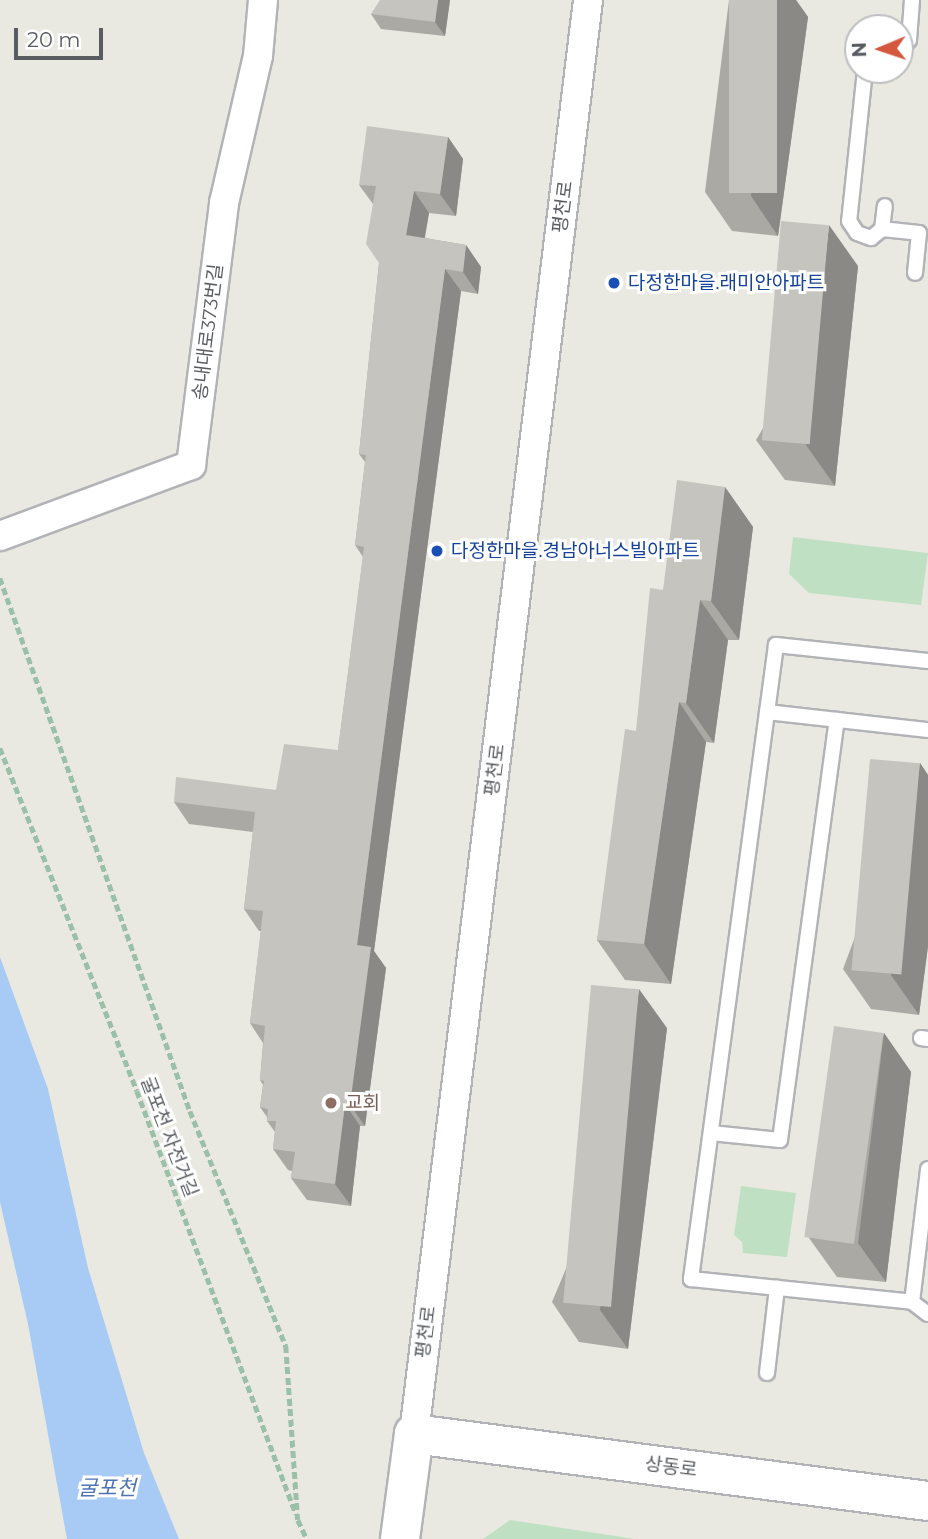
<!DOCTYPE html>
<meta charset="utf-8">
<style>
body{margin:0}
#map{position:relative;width:928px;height:1539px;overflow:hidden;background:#eae9e1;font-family:Montserrat,"Noto Sans KR",sans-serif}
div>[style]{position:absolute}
.green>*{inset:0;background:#bfe0c3}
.water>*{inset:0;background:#a7cbf4}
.path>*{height:4.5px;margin-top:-2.25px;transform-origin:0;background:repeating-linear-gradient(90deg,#9ac0a8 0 7px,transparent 0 10.5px)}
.roads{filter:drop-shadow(2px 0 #b1b3b7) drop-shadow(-2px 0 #b1b3b7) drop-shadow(0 2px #b1b3b7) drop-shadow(0 -2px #b1b3b7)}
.lane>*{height:14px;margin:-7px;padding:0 7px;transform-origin:7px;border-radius:7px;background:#fff}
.street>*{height:28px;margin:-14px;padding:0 14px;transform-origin:14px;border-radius:14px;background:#fff}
.secondary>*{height:38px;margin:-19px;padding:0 19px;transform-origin:19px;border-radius:19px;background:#fff}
.wall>*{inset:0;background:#aaa9a3}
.shaded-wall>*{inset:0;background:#8b8985}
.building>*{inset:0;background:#c6c4be;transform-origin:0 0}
.dots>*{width:19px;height:19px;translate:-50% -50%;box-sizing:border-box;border:4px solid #fff;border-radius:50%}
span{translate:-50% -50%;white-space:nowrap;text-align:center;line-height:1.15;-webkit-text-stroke:6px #fff;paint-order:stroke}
.street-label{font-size:19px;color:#595c60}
.transit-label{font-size:19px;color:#164399}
.left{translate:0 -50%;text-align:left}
.education-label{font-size:19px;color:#785e54}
.water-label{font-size:21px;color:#4e75b3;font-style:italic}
.north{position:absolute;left:844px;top:14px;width:70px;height:70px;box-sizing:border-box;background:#fff;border:2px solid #bdbebf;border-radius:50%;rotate:268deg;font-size:19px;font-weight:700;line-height:28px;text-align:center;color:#595c60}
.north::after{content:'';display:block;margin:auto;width:24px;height:32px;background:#d4583d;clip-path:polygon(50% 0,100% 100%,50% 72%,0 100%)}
.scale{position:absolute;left:14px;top:28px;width:89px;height:32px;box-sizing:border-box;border:4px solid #595c60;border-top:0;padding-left:9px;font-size:21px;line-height:24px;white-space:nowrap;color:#595c60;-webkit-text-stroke:5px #fff;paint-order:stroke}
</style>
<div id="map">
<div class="green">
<i style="clip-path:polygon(793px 537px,928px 553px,921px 605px,809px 593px,789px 574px)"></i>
<i style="clip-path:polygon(741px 1186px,796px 1193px,787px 1257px,743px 1253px,742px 1242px,734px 1235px)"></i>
<i style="clip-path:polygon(510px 1520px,635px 1539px,483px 1539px)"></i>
</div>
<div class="water">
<i style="clip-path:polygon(0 957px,48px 1089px,88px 1268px,144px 1453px,179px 1539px,67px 1539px,28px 1324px,0 1202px)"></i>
</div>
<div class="path">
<i style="left:0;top:578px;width:566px;rotate:70.38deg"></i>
<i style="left:190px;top:1111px;width:254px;rotate:67.8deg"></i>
<i style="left:286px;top:1346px;width:174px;rotate:86.1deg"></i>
<i style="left:298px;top:1520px;width:21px;rotate:65deg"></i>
<i style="left:0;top:748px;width:369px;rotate:68.2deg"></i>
<i style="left:137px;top:1091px;width:452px;rotate:69.4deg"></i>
</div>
<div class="roads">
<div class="lane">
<i style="left:900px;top:51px;width:14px;rotate:-51deg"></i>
<i style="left:909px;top:40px;width:40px;rotate:-85.7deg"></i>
<i style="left:865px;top:70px;width:152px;rotate:96deg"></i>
<i style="left:849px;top:221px;width:14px;rotate:56deg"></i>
<i style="left:857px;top:233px;width:15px;rotate:20deg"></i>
<i style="left:871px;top:238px;width:14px;rotate:-39deg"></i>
<i style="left:882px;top:229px;width:23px;rotate:-83deg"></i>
<i style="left:882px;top:229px;width:37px;rotate:6deg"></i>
<i style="left:919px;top:233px;width:40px;rotate:95.7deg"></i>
<i style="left:928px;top:661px;width:153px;rotate:-174deg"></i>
<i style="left:776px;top:645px;width:640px;rotate:97.64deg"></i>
<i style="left:691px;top:1279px;width:222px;rotate:5.9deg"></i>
<i style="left:912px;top:1302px;width:20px;rotate:37deg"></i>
<i style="left:767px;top:712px;width:162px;rotate:6.4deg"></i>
<i style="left:921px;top:1038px;width:7px;rotate:8deg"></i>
<i style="left:711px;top:1133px;width:69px;rotate:5.8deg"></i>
<i style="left:780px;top:1140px;width:424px;rotate:-82.3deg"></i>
<i style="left:912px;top:1302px;width:134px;rotate:-83.1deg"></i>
<i style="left:767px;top:1373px;width:86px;rotate:-83.3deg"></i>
</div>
<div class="street">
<i style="left:0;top:536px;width:204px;rotate:-20.4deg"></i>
<i style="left:191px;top:465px;width:264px;rotate:-82.8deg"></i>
<i style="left:224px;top:203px;width:151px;rotate:-77deg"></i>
<i style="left:258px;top:56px;width:56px;rotate:-84.9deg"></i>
<i style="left:414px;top:1434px;width:1445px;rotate:-83.08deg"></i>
</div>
<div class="secondary">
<i style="left:400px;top:1539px;width:106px;rotate:-82.4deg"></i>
<i style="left:414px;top:1434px;width:518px;rotate:7.43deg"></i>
</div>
</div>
<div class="wall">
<i style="clip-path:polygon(450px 0,445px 36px,381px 29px,371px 14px)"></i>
<i style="clip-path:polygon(729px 0,796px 0,808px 17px,778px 236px,732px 231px,705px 192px)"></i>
<i style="clip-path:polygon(448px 137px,463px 159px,456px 216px,429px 213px,425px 238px,466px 245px,481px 267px,478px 294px,461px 291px,374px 951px,386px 968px,365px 1126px,360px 1126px,351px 1206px,307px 1200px,291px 1178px,292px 1171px,288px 1170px,273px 1149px,275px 1132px,267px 1121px,267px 1117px,260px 1107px,263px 1085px,260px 1080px,263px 1043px,250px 1023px,261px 931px,259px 931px,244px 909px,253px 832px,189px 824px,174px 802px,276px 790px,338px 750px,363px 557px,355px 545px,365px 462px,359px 454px,379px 263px,373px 204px,359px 185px)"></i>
<i style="clip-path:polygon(858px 266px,835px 486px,785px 480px,756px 440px)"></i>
<i style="clip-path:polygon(725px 487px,753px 527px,739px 640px,728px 640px,714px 743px,706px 742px,671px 984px,625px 980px,597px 940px,663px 590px)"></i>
<i style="clip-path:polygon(920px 763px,928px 775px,928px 946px,919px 1015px,871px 1009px,843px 969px)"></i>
<i style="clip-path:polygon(667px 1028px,628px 1349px,579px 1342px,552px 1302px)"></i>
<i style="clip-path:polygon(884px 1033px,911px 1072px,886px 1282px,837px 1277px,809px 1238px)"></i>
</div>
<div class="shaded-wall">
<i style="clip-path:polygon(438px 0,450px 0,445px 36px,435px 22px)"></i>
<i style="clip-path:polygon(777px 0,796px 0,808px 17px,778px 236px,751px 196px)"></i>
<i style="clip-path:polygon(448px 137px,463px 159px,456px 216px,440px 194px)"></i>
<i style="clip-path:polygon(414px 191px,429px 213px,421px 257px,406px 235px)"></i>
<i style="clip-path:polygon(829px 225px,858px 266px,835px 486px,806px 445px)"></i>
<i style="clip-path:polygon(466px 245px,481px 267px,478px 294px,463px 272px)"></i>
<i style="clip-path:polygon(445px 269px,461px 291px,374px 951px,386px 968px,365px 1126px,350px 1105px,357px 945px)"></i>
<i style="clip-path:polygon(725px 487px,753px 527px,739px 640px,711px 601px)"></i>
<i style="clip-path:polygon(700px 600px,728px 640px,714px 743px,686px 703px)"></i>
<i style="clip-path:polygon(679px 702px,706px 742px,671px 984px,644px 944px)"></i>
<i style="clip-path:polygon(920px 763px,928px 775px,928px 946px,919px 1015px,891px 975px)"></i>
<i style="clip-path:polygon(639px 989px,667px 1028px,628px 1349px,600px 1310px)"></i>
<i style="clip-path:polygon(884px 1033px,911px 1072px,886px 1282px,858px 1243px)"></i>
<i style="clip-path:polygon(345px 1104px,360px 1126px,351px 1206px,335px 1184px)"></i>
</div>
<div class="building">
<i style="clip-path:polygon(380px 0,438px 0,435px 22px,371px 14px)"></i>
<i style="left:729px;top:0;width:48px;height:193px"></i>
<i style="clip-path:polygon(367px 126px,448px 137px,440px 194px,414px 191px,406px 235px,466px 245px,463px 272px,445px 269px,357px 945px,371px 947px,350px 1105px,345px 1104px,335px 1184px,291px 1178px,295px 1152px,273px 1149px,276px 1121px,267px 1121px,268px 1109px,260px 1107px,264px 1081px,260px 1080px,265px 1026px,250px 1023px,263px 911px,244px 909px,255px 812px,174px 802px,176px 777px,276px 790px,284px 744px,338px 750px,364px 547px,355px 545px,366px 455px,359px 454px,379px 263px,366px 244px,376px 186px,359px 185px)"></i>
<i style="left:781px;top:221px;width:48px;height:220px;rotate:5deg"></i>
<i style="clip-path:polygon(677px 480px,725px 487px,711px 601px,700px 600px,686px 703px,679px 702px,644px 944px,597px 940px,625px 729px,636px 731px,650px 588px,663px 590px)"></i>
<i style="left:870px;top:759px;width:50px;height:212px;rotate:5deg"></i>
<i style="left:591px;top:985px;width:48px;height:319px;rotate:5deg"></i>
<i style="left:834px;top:1026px;width:50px;height:213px;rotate:8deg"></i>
</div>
<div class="dots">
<i style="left:614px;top:283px;background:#1a4fb4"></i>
<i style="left:437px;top:551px;background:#1a4fb4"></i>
<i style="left:331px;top:1103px;background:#8d6e63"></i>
</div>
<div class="street-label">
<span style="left:563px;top:207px;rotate:-83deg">평천로</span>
<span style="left:208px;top:332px;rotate:-83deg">송내대로373번길</span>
<span style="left:495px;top:770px;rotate:-83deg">평천로</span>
<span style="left:169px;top:1137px;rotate:69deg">굴포천 자전거길</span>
<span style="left:426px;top:1332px;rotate:-83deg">평천로</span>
<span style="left:671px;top:1467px;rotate:7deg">상동로</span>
</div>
<div class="transit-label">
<span class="left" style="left:628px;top:283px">다정한마을.래미안아파트</span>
<span class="left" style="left:451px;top:551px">다정한마을.경남아너스빌아파트</span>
</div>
<div class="education-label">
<span class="left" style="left:345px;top:1103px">교회</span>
</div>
<div class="water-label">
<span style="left:107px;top:1488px">굴포천</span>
</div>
<div class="north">N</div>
<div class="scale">20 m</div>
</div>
